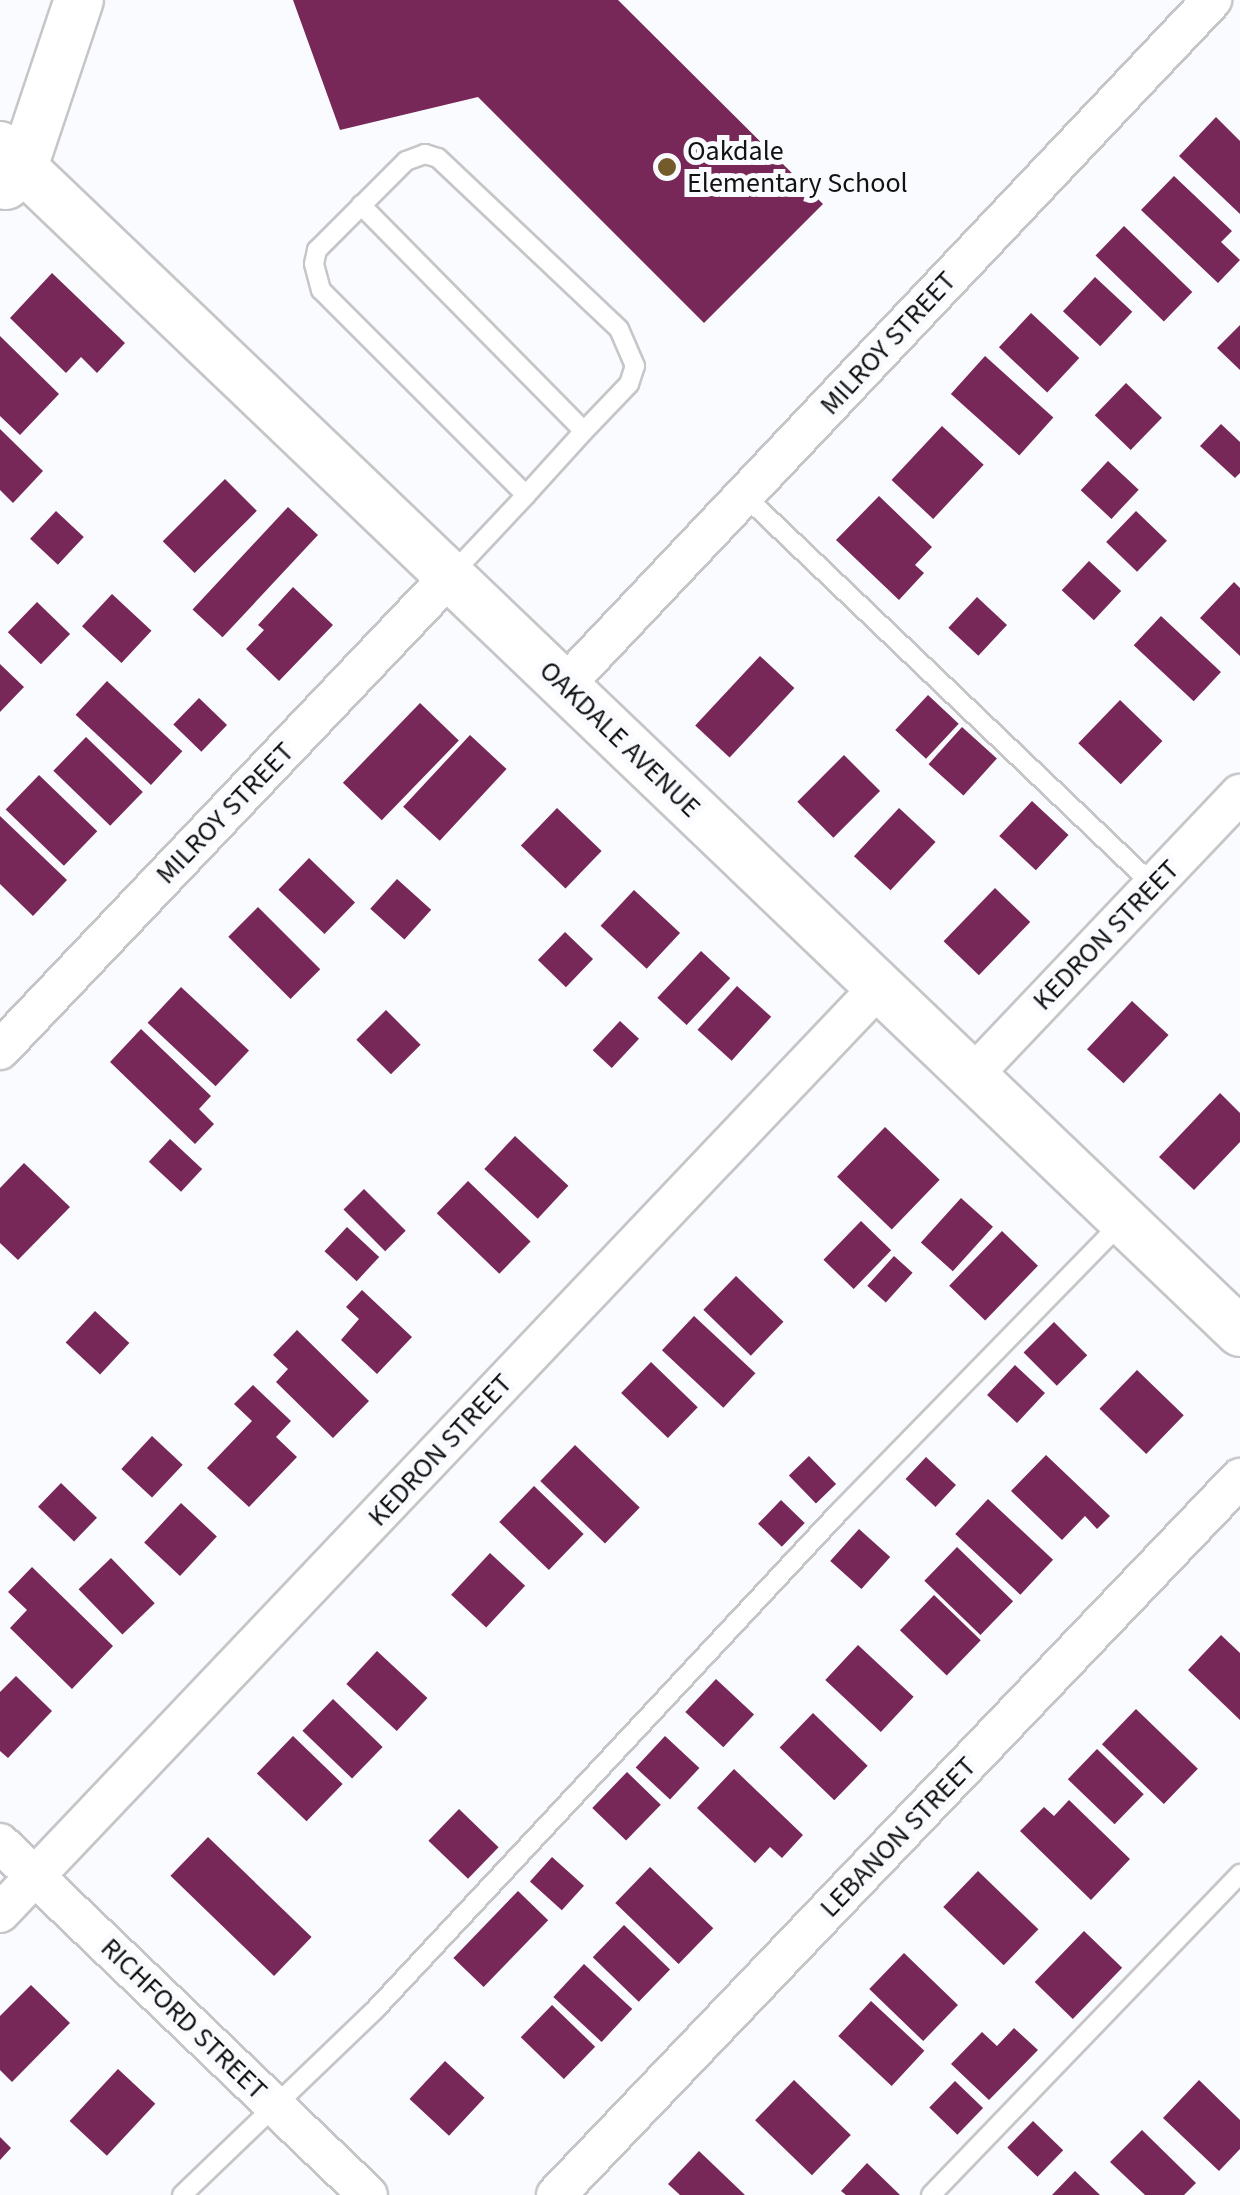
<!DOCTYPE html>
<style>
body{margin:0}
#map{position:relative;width:1240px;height:2195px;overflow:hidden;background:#fafbfe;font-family:"Source Sans 3",sans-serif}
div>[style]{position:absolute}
.building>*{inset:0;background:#772858;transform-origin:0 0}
.roads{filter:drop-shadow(2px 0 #c6c6c9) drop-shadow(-2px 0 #c6c6c9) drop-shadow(0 2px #c6c6c9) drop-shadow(0 -2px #c6c6c9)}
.service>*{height:18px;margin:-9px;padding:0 9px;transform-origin:9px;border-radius:9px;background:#fff}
.minor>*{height:38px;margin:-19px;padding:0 19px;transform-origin:19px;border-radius:19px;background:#fff}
.tertiary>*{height:48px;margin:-24px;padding:0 24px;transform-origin:24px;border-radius:24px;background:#fff}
.dots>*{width:28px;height:28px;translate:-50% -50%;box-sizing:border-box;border:5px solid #fafbfe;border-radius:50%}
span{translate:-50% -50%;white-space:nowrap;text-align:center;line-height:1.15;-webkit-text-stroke:10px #fafbfe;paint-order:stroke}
.poi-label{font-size:28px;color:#121213}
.left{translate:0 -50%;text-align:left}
.street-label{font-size:28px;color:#121213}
</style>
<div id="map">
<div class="building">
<i style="clip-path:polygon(293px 0,618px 0,823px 204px,704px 323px,478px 97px,340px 130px)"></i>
<i style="clip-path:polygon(1216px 117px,1240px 141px,1240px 214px,1179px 156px)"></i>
<i style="clip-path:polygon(1174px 176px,1232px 231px,1221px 242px,1240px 260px,1218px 283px,1141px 210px)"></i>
<i style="left:1124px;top:226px;width:95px;height:41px;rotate:44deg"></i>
<i style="clip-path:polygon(52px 273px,125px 343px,97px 373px,81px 357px,66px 373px,10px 318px)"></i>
<i style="left:1095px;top:277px;width:51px;height:47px;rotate:43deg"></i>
<i style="left:1031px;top:313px;width:66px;height:47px;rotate:43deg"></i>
<i style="clip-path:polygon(1240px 325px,1240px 370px,1217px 348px)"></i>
<i style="clip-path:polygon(0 336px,59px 394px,20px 435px,0 416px)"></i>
<i style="left:985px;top:356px;width:92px;height:51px;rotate:42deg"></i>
<i style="left:1126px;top:383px;width:50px;height:45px;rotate:44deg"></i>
<i style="clip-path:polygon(1221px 424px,1240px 442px,1240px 473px,1235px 478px,1200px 446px)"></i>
<i style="left:942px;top:426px;width:57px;height:74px;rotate:43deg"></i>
<i style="clip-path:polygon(0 429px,43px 471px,13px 503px,0 490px)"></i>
<i style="left:1108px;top:461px;width:42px;height:40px;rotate:43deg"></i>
<i style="left:225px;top:479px;width:45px;height:88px;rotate:45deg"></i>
<i style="clip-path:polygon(879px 496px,932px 547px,915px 565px,924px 573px,899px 600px,836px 540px)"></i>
<i style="left:288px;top:507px;width:41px;height:140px;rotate:43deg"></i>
<i style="left:56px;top:511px;width:38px;height:38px;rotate:43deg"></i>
<i style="left:1136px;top:511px;width:43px;height:43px;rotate:44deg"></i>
<i style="left:1089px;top:561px;width:44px;height:40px;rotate:43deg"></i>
<i style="clip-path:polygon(1234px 582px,1240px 588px,1240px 656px,1200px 618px)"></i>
<i style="clip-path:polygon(293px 587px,333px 625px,279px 681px,246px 649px,264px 630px,258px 625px)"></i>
<i style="left:112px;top:594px;width:54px;height:44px;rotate:43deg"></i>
<i style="left:977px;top:597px;width:41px;height:42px;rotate:43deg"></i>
<i style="left:37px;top:602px;width:46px;height:42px;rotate:44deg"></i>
<i style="left:1161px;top:616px;width:82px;height:40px;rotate:43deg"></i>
<i style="left:760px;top:656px;width:47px;height:95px;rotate:43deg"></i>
<i style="clip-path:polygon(0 664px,24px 687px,0 712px)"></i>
<i style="left:107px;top:681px;width:103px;height:46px;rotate:43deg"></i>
<i style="left:928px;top:695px;width:42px;height:48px;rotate:43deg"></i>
<i style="left:199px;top:698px;width:39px;height:37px;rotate:44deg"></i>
<i style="left:1120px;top:700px;width:59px;height:60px;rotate:44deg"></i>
<i style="left:420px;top:703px;width:54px;height:111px;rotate:44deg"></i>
<i style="left:962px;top:727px;width:47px;height:50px;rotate:42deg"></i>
<i style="left:470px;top:735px;width:50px;height:98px;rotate:43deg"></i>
<i style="left:86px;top:737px;width:79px;height:47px;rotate:44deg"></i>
<i style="left:844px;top:755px;width:51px;height:66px;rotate:45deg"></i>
<i style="left:39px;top:775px;width:81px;height:48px;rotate:44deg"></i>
<i style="left:1032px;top:801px;width:50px;height:48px;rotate:43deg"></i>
<i style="left:557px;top:808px;width:62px;height:52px;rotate:44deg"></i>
<i style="left:899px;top:808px;width:50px;height:66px;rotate:43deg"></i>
<i style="clip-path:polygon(0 816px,67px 880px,33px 916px,0 884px)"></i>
<i style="left:309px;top:858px;width:64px;height:44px;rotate:44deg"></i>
<i style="left:397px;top:879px;width:46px;height:40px;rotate:42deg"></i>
<i style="left:995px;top:888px;width:49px;height:74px;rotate:44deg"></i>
<i style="left:634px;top:890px;width:63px;height:49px;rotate:43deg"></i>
<i style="left:258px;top:907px;width:88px;height:42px;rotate:45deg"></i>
<i style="left:565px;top:932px;width:39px;height:39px;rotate:44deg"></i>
<i style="left:701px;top:951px;width:40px;height:64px;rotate:43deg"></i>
<i style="left:737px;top:986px;width:46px;height:59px;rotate:42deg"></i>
<i style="left:181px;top:987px;width:93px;height:49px;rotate:43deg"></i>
<i style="left:1132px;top:1001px;width:50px;height:66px;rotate:43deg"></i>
<i style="left:386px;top:1010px;width:49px;height:42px;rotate:45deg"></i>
<i style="left:620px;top:1021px;width:26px;height:40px;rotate:43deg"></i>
<i style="clip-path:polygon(141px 1029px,211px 1096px,199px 1109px,214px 1124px,195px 1144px,110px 1062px)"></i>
<i style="clip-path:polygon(1220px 1093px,1240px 1113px,1240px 1142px,1194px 1190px,1159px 1157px)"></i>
<i style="left:885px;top:1127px;width:76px;height:69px;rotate:44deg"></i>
<i style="left:515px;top:1136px;width:73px;height:45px;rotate:43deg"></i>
<i style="left:170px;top:1139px;width:44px;height:31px;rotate:43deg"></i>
<i style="clip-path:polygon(24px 1163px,70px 1207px,18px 1260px,0 1243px,0 1188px)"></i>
<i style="left:468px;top:1181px;width:87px;height:45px;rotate:44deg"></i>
<i style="left:364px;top:1189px;width:59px;height:29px;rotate:45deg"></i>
<i style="left:961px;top:1198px;width:43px;height:60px;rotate:42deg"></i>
<i style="left:861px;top:1221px;width:42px;height:54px;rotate:44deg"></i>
<i style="left:347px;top:1227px;width:44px;height:33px;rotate:43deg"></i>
<i style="left:1002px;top:1231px;width:50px;height:76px;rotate:44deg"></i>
<i style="left:894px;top:1256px;width:25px;height:40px;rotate:42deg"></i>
<i style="left:736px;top:1276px;width:66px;height:47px;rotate:44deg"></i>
<i style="clip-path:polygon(362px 1290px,412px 1337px,377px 1374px,341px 1340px,359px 1319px,346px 1307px)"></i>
<i style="left:95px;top:1311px;width:47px;height:43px;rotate:43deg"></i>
<i style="left:694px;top:1316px;width:84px;height:47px;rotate:43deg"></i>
<i style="left:1054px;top:1322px;width:47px;height:43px;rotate:45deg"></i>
<i style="clip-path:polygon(297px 1330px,369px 1401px,333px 1438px,276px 1382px,288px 1369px,273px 1355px)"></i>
<i style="left:651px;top:1362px;width:65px;height:43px;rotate:44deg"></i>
<i style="left:1015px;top:1365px;width:41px;height:41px;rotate:43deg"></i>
<i style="left:1137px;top:1370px;width:65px;height:54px;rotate:44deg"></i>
<i style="clip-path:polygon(253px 1385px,291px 1421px,276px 1437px,297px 1457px,249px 1507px,207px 1468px,252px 1421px,234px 1404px)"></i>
<i style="left:152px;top:1436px;width:42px;height:45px;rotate:43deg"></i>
<i style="left:575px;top:1445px;width:90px;height:50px;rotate:44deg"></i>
<i style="clip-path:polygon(1046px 1455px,1110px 1516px,1097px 1529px,1085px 1516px,1062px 1540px,1011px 1491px)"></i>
<i style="left:809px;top:1456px;width:39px;height:28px;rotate:46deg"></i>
<i style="left:926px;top:1457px;width:41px;height:30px;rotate:43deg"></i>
<i style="left:61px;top:1483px;width:50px;height:33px;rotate:44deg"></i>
<i style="left:534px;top:1486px;width:69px;height:50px;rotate:44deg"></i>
<i style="left:988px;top:1499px;width:89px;height:48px;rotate:43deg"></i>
<i style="left:781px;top:1500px;width:33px;height:33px;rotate:44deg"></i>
<i style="left:181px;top:1503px;width:49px;height:54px;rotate:43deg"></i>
<i style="left:859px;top:1529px;width:42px;height:43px;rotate:42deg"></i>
<i style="left:957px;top:1547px;width:78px;height:47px;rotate:44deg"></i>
<i style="left:490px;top:1553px;width:48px;height:57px;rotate:43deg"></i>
<i style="left:111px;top:1558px;width:63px;height:45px;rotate:46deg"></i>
<i style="clip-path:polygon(32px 1567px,113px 1646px,72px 1689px,10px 1628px,27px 1610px,8px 1592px)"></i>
<i style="left:934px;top:1595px;width:65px;height:49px;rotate:44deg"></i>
<i style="clip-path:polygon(1221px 1635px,1240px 1653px,1240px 1720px,1188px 1670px)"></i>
<i style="left:858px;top:1645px;width:76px;height:48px;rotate:43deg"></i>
<i style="left:377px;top:1651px;width:69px;height:45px;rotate:43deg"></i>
<i style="clip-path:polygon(16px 1676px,52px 1711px,8px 1758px,0 1751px,0 1692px)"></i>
<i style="left:716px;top:1679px;width:52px;height:45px;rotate:43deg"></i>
<i style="left:333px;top:1699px;width:69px;height:44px;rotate:44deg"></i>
<i style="left:1136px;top:1709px;width:86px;height:49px;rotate:44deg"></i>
<i style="left:813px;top:1713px;width:76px;height:48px;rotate:44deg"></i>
<i style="left:293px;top:1736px;width:69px;height:52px;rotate:44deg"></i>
<i style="left:665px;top:1736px;width:47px;height:43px;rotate:43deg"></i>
<i style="left:1097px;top:1749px;width:65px;height:42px;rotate:44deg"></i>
<i style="clip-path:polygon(734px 1769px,803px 1835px,782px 1858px,770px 1847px,755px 1863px,697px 1808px)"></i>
<i style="left:627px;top:1772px;width:47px;height:50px;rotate:44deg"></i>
<i style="clip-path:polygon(1069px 1800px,1130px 1859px,1091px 1900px,1020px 1831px,1044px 1807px,1054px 1816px)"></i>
<i style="left:459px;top:1809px;width:55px;height:44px;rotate:44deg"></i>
<i style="left:208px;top:1837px;width:144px;height:54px;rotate:44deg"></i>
<i style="left:552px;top:1857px;width:43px;height:33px;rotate:42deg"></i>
<i style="left:650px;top:1867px;width:88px;height:50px;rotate:44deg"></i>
<i style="left:978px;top:1871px;width:84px;height:50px;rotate:44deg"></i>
<i style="left:518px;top:1891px;width:42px;height:93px;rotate:44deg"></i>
<i style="left:624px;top:1925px;width:64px;height:45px;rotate:44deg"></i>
<i style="left:1084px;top:1931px;width:53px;height:71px;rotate:44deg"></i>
<i style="left:904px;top:1953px;width:75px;height:50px;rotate:44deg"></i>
<i style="left:584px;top:1964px;width:66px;height:45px;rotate:43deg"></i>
<i style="clip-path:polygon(31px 1985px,70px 2023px,12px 2082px,0 2070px,0 2016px)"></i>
<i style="left:871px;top:2001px;width:73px;height:48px;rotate:43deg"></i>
<i style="left:552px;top:2005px;width:60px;height:45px;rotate:44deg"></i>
<i style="clip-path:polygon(1014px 2028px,1038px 2050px,989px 2100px,951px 2064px,982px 2032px,997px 2046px)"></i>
<i style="left:445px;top:2061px;width:54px;height:52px;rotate:43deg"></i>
<i style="left:118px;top:2069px;width:51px;height:71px;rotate:43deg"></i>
<i style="left:794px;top:2080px;width:79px;height:56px;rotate:44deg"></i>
<i style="clip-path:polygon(1199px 2080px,1240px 2120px,1240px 2149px,1219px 2171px,1163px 2118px)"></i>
<i style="left:955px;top:2081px;width:39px;height:37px;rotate:44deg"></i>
<i style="left:1033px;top:2121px;width:42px;height:37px;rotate:44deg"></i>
<i style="clip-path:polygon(1142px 2130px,1196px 2183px,1184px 2195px,1145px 2195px,1110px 2162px)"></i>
<i style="clip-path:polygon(0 2137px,11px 2148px,0 2160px)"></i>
<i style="clip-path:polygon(699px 2151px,745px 2195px,680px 2195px,668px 2184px)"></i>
<i style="clip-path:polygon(867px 2163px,900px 2195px,846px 2195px,841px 2191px)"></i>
<i style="clip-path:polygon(1075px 2171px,1100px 2195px,1052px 2195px)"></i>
</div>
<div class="roads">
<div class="service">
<i style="left:361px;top:205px;width:317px;rotate:45.4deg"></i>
<i style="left:744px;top:495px;width:565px;rotate:43.64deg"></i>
<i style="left:450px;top:576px;width:111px;rotate:-46.8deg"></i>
<i style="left:526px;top:495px;width:86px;rotate:-47.8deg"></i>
<i style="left:584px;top:431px;width:65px;rotate:-46.2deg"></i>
<i style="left:629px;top:384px;width:19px;rotate:-72deg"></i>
<i style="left:635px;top:366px;width:40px;rotate:-113.4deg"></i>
<i style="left:619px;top:329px;width:249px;rotate:-136.6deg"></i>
<i style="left:438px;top:158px;width:14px;rotate:-163deg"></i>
<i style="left:425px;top:154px;width:20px;rotate:160deg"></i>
<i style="left:406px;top:161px;width:126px;rotate:135deg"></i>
<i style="left:317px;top:250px;width:14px;rotate:102deg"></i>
<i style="left:314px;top:264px;width:27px;rotate:75deg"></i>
<i style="left:321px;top:290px;width:290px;rotate:45deg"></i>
<i style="left:182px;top:2195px;width:265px;rotate:-43.8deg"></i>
<i style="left:373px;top:2012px;width:686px;rotate:-47.01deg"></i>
<i style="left:841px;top:1510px;width:404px;rotate:-45.7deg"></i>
<i style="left:931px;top:2195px;width:446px;rotate:-46.1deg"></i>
</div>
<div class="minor">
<i style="left:564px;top:686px;width:944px;rotate:-46.63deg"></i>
<i style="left:0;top:1050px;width:654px;rotate:-46.49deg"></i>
<i style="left:972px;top:1076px;width:389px;rotate:-46.5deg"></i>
<i style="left:0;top:1843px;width:509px;rotate:43.73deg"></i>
<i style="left:0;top:1913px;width:1277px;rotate:-46.49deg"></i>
<i style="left:556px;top:2195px;width:991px;rotate:-46.35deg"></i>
</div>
<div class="tertiary">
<i style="left:0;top:146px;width:1716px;rotate:43.72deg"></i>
<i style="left:6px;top:185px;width:25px;rotate:-47deg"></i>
<i style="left:23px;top:167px;width:176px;rotate:-71.5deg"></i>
</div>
</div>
<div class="dots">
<i style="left:667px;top:167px;background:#735b2c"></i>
</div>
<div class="poi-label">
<span class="left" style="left:687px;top:167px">Oakdale<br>Elementary School</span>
</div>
<div class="street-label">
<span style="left:888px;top:343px;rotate:-47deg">MILROY STREET</span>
<span style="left:620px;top:739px;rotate:44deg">OAKDALE AVENUE</span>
<span style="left:225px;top:813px;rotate:-46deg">MILROY STREET</span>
<span style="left:1106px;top:935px;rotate:-46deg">KEDRON STREET</span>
<span style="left:440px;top:1450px;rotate:-47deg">KEDRON STREET</span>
<span style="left:898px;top:1837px;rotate:-46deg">LEBANON STREET</span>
<span style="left:184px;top:2019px;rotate:44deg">RICHFORD STREET</span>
</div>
</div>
